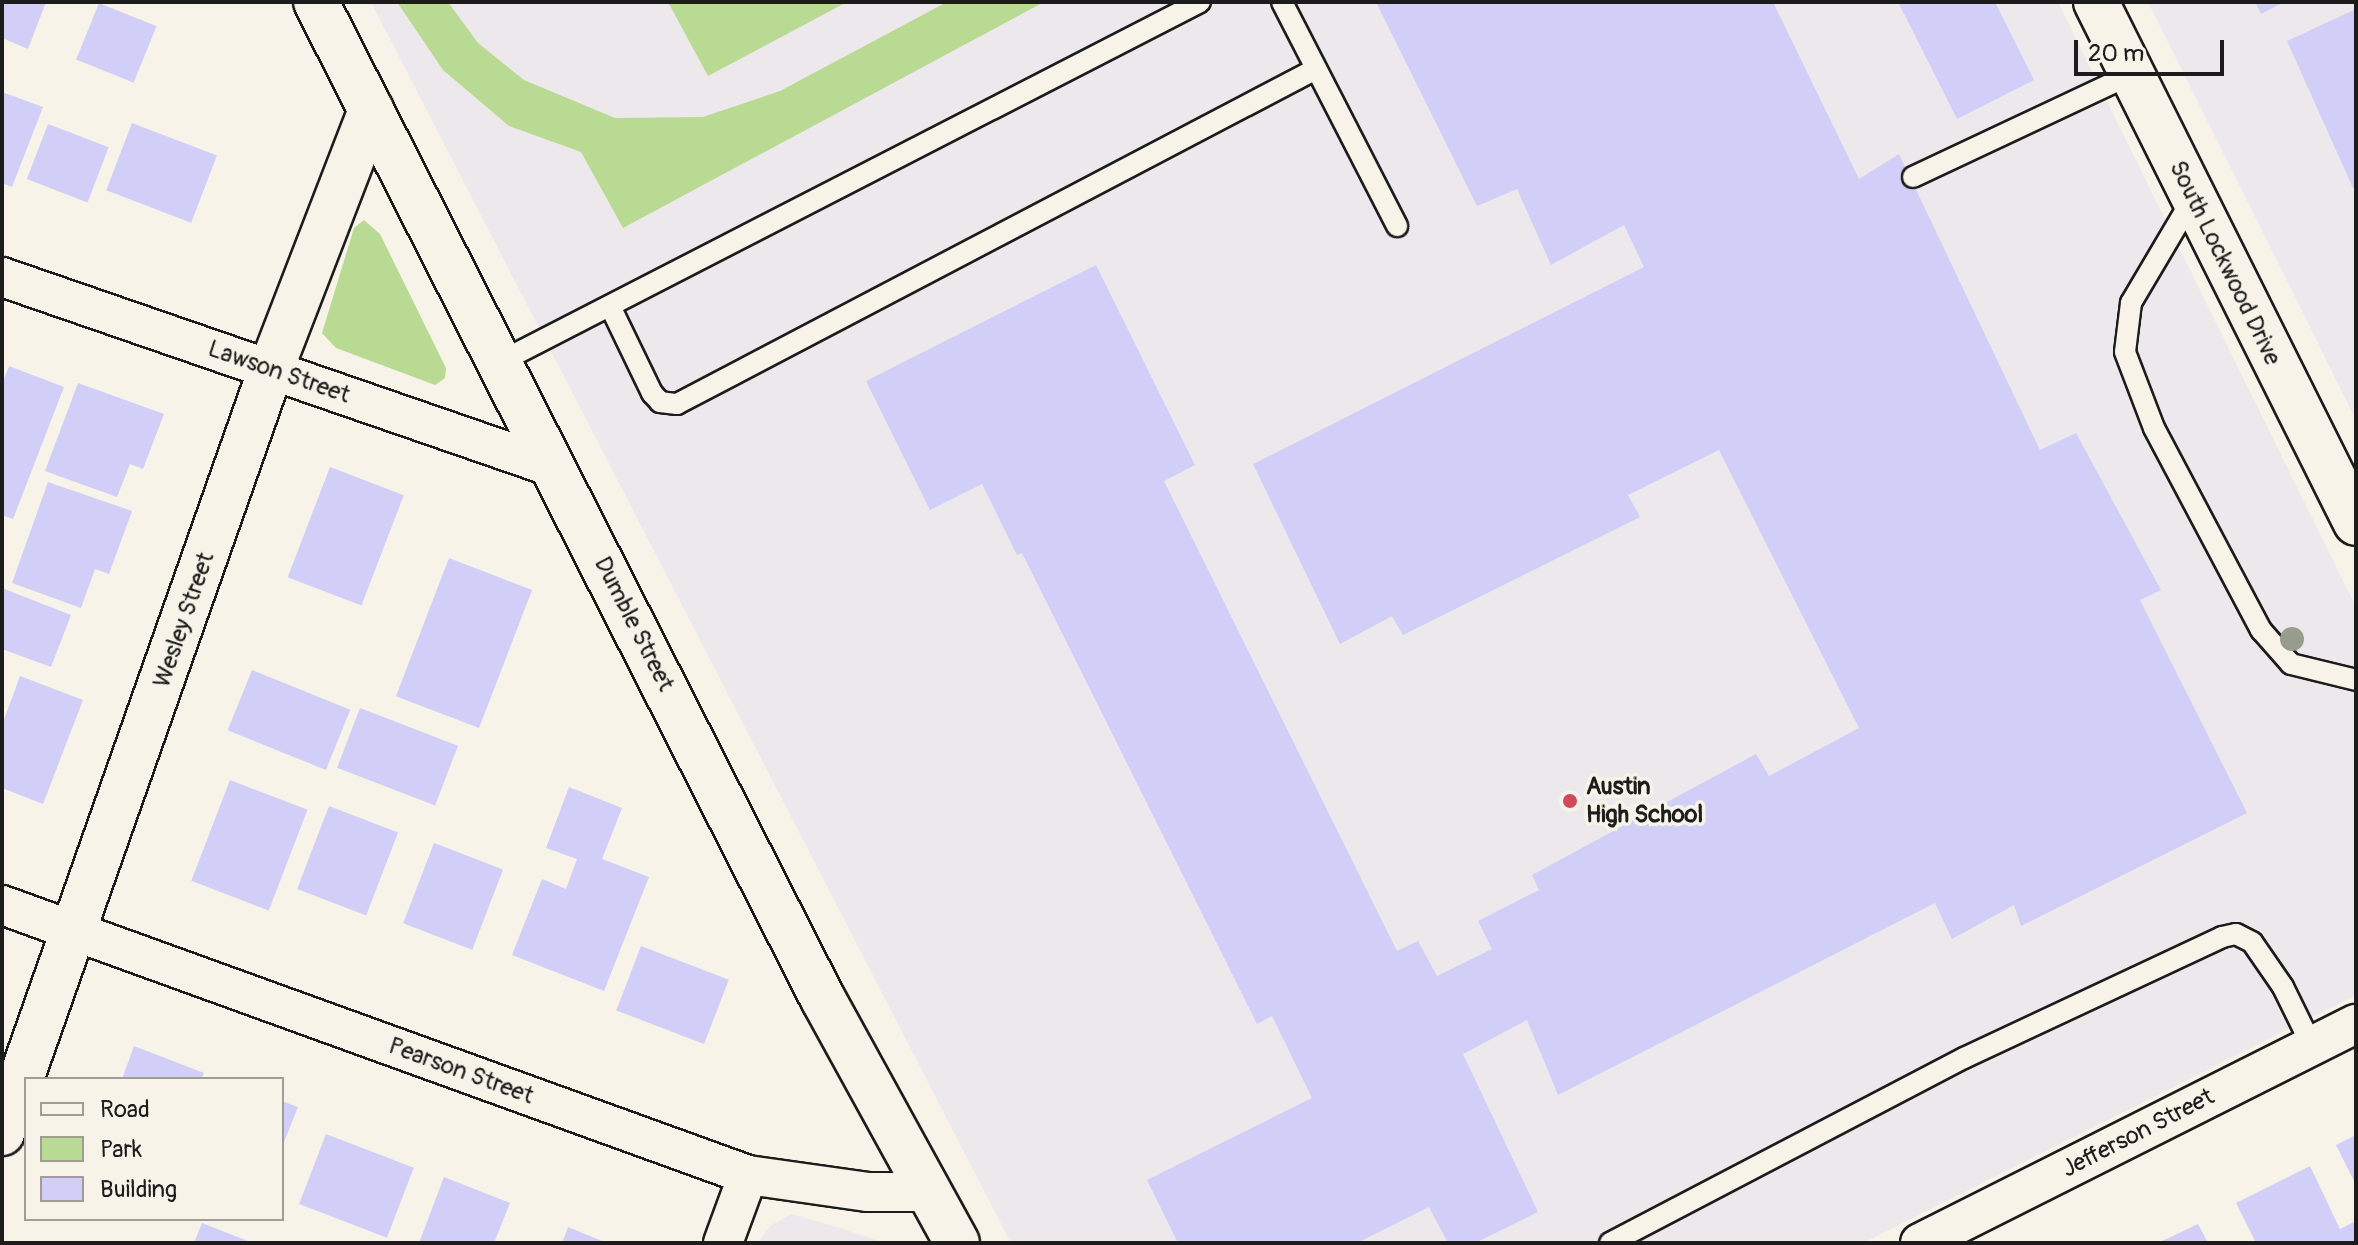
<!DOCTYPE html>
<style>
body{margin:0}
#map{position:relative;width:2358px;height:1245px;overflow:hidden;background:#f7f3e8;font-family:Pangolin,sans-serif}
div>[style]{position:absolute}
.built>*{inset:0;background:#ece8ec}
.green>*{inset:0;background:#b9da93}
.building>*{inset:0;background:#d1cff7;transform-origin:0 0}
.roads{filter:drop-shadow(2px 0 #1c1c1c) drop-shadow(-2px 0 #1c1c1c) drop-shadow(0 2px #1c1c1c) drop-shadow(0 -2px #1c1c1c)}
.service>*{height:20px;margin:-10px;padding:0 10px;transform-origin:10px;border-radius:10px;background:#f7f3e8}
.minor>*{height:38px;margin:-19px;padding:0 19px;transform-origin:19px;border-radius:19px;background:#f7f3e8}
.tertiary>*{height:44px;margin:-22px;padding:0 22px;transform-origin:22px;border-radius:22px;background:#f7f3e8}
.secondary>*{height:44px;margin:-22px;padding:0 22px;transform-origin:22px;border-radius:22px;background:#f7f3e8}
.trees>*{width:24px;height:24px;margin:-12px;border-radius:50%;background:#989c8c}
.dots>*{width:22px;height:22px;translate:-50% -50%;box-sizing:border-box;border:4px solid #f7f3e8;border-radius:50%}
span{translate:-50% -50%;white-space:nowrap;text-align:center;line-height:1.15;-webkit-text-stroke:7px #f7f3e8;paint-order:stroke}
.street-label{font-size:24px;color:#1c1c1c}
.poi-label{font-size:24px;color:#1c1c1c;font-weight:700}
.left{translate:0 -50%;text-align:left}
.frame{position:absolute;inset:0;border:4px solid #1c1c1c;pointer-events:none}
.legend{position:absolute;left:24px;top:1077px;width:260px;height:144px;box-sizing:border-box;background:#f7f3e8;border:2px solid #9f9d96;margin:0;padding:10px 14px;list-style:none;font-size:24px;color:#1c1c1c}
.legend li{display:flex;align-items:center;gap:16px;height:40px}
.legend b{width:40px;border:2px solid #9f9d96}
.scale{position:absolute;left:2074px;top:40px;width:150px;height:36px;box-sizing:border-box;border:4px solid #1c1c1c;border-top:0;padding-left:10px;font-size:24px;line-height:28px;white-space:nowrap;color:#1c1c1c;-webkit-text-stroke:6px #f7f3e8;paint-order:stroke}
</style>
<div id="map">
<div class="built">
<i style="clip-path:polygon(371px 2px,2058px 2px,2356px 607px,2356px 995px,1863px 1243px,1011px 1243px)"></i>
<i style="clip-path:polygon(2148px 2px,2356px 2px,2356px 420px,2314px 335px)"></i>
<i style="clip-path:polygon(792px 1214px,840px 1228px,885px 1243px,758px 1243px,770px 1226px)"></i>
</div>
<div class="green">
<i style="clip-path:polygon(397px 2px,448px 2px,478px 43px,524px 80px,615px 118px,703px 117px,780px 91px,947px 2px,1044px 2px,623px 228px,581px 152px,509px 126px,443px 70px)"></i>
<i style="clip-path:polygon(668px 2px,847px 2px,708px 76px)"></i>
<i style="clip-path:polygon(364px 220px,380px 234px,446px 368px,445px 378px,435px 385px,336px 348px,322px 333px,354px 228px)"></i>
</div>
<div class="building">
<i style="clip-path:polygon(2px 2px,46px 2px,28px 49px,2px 38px)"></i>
<i style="clip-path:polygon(1376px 2px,1773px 2px,1859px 179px,1899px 154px,2040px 450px,2076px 433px,2161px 590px,2140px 600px,2247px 813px,2021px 926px,2014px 905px,1952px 939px,1935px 903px,1558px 1095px,1527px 1020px,1463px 1054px,1538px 1212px,1475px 1243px,1448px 1243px,1429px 1207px,1357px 1243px,1178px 1243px,1147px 1180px,1312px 1098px,1272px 1016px,1257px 1024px,1022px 553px,1017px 555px,982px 484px,930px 510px,866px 381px,1096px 265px,1195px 465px,1164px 481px,1397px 951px,1418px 941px,1437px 976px,1492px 949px,1478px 921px,1539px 890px,1532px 875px,1756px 754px,1769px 776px,1859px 728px,1719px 450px,1628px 495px,1640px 517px,1403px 635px,1392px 616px,1340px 644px,1253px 464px,1644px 267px,1624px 225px,1551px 265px,1517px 189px,1477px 206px)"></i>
<i style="clip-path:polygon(1898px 2px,1995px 2px,2034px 80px,1957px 119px)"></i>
<i style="clip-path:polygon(2255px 2px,2284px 2px,2261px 14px)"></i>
<i style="left:99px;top:3px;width:62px;height:61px;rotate:22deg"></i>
<i style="clip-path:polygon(2356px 9px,2356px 187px,2353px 188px,2287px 41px)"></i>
<i style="clip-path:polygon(2px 92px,43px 107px,12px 187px,2px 183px)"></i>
<i style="left:132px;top:123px;width:91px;height:72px;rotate:21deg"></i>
<i style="left:48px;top:124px;width:65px;height:59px;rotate:21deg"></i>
<i style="clip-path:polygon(9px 366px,64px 387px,13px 519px,2px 515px,2px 384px)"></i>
<i style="clip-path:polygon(78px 383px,164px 414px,143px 469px,130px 464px,117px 497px,45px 471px)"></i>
<i style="left:330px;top:467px;width:79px;height:118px;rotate:21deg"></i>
<i style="clip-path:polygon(48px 482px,132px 511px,109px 574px,95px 569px,81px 608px,12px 583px)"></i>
<i style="left:449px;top:558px;width:89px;height:148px;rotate:21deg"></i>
<i style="clip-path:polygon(2px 588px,71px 615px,51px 667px,2px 649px)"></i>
<i style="left:252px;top:670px;width:106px;height:65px;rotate:22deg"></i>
<i style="clip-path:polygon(20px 676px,83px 700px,43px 804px,2px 788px,2px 725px)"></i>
<i style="left:360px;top:708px;width:105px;height:64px;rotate:21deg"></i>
<i style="left:230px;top:780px;width:83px;height:108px;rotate:21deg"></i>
<i style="clip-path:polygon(569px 787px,622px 808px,602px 859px,649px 877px,604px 991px,512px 955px,542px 879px,566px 889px,577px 859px,546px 848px)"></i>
<i style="left:329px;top:806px;width:74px;height:89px;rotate:21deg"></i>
<i style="left:434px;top:843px;width:74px;height:86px;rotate:21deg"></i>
<i style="left:641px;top:946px;width:94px;height:69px;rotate:21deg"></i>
<i style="clip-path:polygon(134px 1046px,204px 1073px,201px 1079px,122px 1079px)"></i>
<i style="clip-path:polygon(282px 1101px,298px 1107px,282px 1147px)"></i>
<i style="left:326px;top:1134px;width:94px;height:75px;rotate:21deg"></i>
<i style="clip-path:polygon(2356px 1135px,2356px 1185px,2336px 1145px)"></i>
<i style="clip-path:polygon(2310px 1166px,2340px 1229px,2356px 1221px,2356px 1243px,2256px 1243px,2236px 1203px)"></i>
<i style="clip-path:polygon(444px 1177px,510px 1203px,494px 1243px,419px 1243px)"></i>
<i style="clip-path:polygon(202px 1223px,253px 1243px,194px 1243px)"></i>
<i style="clip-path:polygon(2198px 1224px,2208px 1243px,2158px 1243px)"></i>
<i style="clip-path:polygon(568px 1227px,607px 1243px,562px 1243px)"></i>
</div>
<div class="roads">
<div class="service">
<i style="left:1282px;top:2px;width:252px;rotate:62.8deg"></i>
<i style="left:1913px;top:177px;width:242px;rotate:-25.2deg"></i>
<i style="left:2193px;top:198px;width:122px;rotate:120.6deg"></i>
<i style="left:2131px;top:303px;width:49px;rotate:97deg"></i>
<i style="left:2125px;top:352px;width:81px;rotate:69.1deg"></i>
<i style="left:2154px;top:428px;width:229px;rotate:62.1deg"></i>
<i style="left:2261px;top:630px;width:45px;rotate:48.6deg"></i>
<i style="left:2291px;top:664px;width:67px;rotate:13.8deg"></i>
<i style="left:610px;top:306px;width:97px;rotate:64.2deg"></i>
<i style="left:652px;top:393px;width:12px;rotate:48deg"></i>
<i style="left:660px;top:402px;width:17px;rotate:7deg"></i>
<i style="left:677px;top:404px;width:719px;rotate:-27.67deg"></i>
<i style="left:500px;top:362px;width:787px;rotate:-27.22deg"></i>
<i style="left:1610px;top:1243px;width:399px;rotate:-27.6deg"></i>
<i style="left:1964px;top:1058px;width:285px;rotate:-25.1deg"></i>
<i style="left:2222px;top:937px;width:14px;rotate:-12deg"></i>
<i style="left:2236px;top:934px;width:18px;rotate:27deg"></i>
<i style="left:2252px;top:942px;width:55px;rotate:55.4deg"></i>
<i style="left:2283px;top:987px;width:66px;rotate:63.8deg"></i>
</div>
<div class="minor">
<i style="left:2px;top:277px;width:585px;rotate:19.05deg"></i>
<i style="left:2px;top:905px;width:793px;rotate:19.9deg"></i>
<i style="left:748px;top:1175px;width:120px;rotate:8.1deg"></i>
<i style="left:867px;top:1192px;width:62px"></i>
<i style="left:723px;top:1243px;width:72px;rotate:-69.8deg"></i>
<i style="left:1920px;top:1243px;width:488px;rotate:-26.7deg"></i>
</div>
<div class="tertiary">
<i style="left:316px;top:2px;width:1119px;rotate:63.05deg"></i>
<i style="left:823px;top:999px;width:278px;rotate:61.2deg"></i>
<i style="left:2px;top:1133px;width:810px;rotate:-70.6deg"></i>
<i style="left:271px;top:369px;width:278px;rotate:-68.9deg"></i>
</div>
<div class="secondary">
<i style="left:2096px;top:2px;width:582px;rotate:63.48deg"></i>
</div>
</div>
<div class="trees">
<i style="left:2292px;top:639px"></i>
</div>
<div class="dots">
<i style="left:1570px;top:801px;background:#d1495b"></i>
</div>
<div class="street-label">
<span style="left:2225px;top:263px;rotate:64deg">South Lockwood Drive</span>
<span style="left:279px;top:372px;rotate:19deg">Lawson Street</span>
<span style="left:184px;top:620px;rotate:-71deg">Wesley Street</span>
<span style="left:634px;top:624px;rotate:63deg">Dumble Street</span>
<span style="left:461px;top:1071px;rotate:20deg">Pearson Street</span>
<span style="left:2138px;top:1133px;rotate:-27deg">Jefferson Street</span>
</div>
<div class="poi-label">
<span class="left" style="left:1586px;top:801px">Austin<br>High School</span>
</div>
<div class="frame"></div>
<ul class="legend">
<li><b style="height:10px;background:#f7f3e8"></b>Road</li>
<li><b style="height:22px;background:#b9da93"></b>Park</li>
<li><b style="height:22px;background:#d1cff7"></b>Building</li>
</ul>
<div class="scale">20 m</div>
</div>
